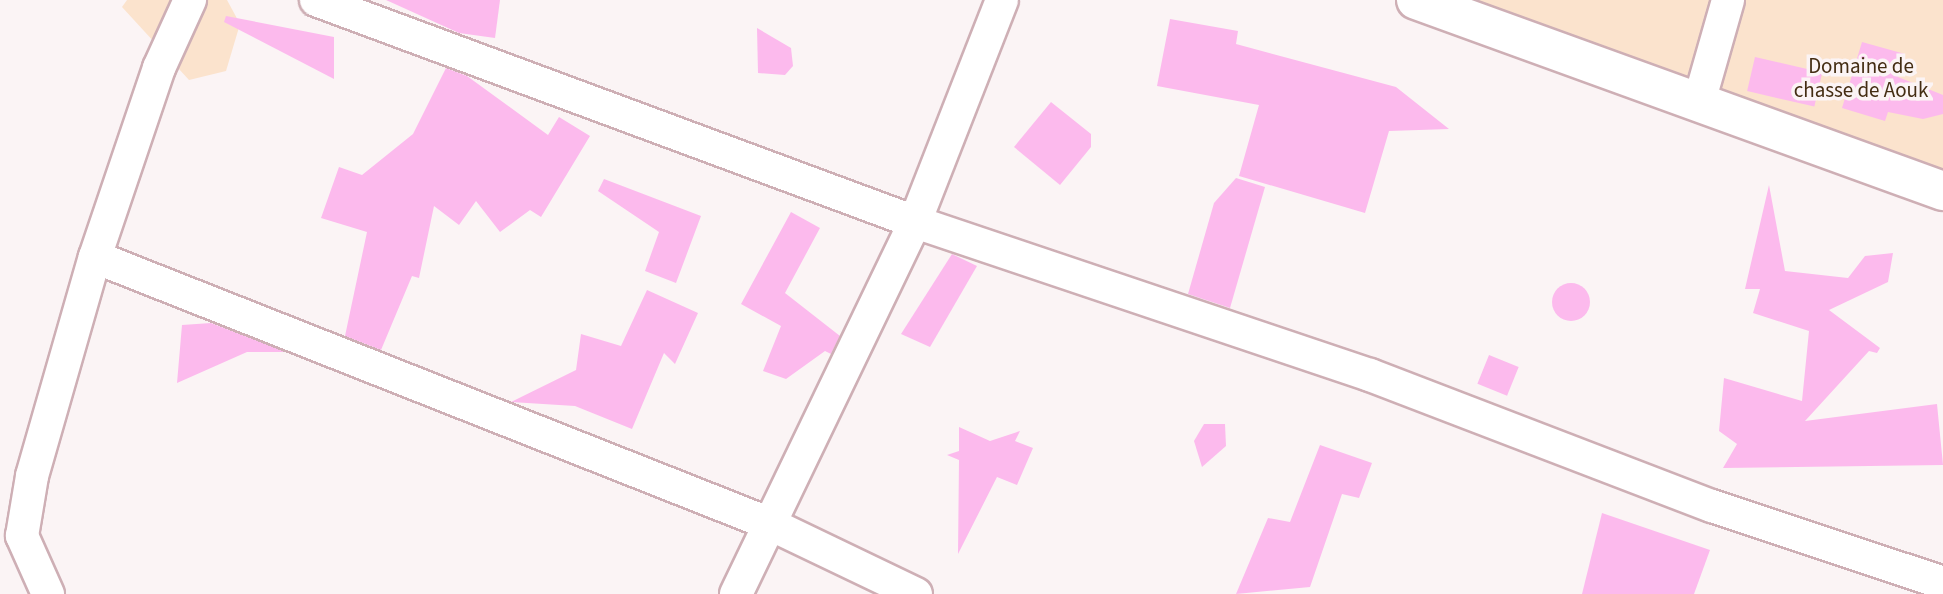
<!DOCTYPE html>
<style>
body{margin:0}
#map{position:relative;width:1943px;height:594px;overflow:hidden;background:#fbf4f5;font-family:"Source Sans 3",sans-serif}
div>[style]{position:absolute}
.green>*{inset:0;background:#fbe3cd}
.building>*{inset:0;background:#fcbaed;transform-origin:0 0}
.round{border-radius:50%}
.roads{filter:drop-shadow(2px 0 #ceafb5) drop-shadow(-2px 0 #ceafb5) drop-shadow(0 2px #ceafb5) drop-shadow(0 -2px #ceafb5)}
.minor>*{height:32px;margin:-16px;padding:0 16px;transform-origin:16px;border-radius:16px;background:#fff}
.tertiary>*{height:38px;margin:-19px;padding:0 19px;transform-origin:19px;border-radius:19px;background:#fff}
span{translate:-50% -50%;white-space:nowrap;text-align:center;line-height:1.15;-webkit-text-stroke:7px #fbf4f5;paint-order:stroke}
.park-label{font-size:21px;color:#442d13}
</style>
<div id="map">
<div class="green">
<i style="clip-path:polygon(127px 0,227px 0,240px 24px,226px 71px,189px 80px,122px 7px)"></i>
<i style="clip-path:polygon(1414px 0,1943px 0,1943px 191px)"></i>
</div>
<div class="building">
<i style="clip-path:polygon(386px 0,500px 0,495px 38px,459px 33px)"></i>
<i style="clip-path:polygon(226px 16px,334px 37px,334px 79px,224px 22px)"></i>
<i style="clip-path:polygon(1170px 19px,1238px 31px,1236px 44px,1396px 87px,1449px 129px,1389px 131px,1365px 213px,1239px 176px,1259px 105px,1157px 86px)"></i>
<i style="clip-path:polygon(757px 28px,791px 48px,793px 66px,785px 75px,758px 73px)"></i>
<i style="clip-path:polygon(1862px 42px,1905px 54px,1898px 77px,1943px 95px,1943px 114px,1923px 119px,1888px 112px,1885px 121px,1842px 108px)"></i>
<i style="left:1755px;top:57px;width:69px;height:35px;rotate:13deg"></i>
<i style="clip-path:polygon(446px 68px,467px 76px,548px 135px,559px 117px,590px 136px,541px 217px,530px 210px,500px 232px,476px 201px,459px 225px,434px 206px,419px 278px,412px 276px,381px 350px,345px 336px,367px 232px,321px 218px,339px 167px,362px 175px,413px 134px)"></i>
<i style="clip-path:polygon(1051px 102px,1091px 134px,1091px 147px,1060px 185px,1014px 147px)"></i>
<i style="clip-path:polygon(1236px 178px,1265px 187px,1230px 308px,1188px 294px,1214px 203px)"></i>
<i style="clip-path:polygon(604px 179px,701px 216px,676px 283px,645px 271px,659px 232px,598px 191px)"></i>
<i style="clip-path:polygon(1769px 185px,1785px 271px,1848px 278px,1865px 256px,1893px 253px,1888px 282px,1829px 310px,1880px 348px,1877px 353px,1869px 351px,1805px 421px,1937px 404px,1943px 465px,1723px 468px,1737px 444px,1719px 431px,1724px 378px,1802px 401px,1809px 331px,1753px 313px,1760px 289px,1745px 289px)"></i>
<i style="clip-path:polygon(791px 212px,820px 228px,785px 293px,840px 336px,831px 354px,825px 351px,786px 379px,763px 371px,781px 326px,741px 304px)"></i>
<i style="clip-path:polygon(952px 254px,977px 266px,930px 347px,901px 334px)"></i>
<i class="round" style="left:1552px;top:283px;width:38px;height:38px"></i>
<i style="clip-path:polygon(647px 290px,698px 313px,675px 364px,664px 353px,632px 429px,575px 406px,511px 402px,576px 370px,581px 334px,621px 346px)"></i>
<i style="clip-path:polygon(211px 323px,287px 352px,247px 352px,177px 383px,182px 325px)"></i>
<i style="left:1489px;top:355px;width:32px;height:31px;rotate:22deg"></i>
<i style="clip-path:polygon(1204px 424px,1225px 424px,1226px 446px,1202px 467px,1194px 441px)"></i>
<i style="clip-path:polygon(959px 427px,990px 441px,1020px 431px,1015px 441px,1033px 448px,1017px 485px,997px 477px,958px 554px,959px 460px,947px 455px,959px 451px)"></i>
<i style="clip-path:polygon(1320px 445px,1372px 463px,1359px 498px,1342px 494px,1310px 587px,1236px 594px,1268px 518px,1290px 522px)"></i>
<i style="clip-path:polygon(1602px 513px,1710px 550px,1694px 594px,1582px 594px)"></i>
</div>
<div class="roads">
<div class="minor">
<i style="left:316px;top:0;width:639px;rotate:20.34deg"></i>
<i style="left:915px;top:222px;width:480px;rotate:18.6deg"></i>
<i style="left:1370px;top:375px;width:366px;rotate:21deg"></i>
<i style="left:1712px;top:506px;width:243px;rotate:18.4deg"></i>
<i style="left:1699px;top:102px;width:106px;rotate:-74.1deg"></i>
<i style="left:95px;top:257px;width:724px;rotate:21.57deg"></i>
<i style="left:768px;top:523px;width:164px;rotate:25.6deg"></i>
<i style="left:48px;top:594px;width:64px;rotate:-114.1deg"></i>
<i style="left:22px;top:536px;width:61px;rotate:-80.5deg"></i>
<i style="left:32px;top:476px;width:228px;rotate:-74deg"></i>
<i style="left:95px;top:257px;width:200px;rotate:-71.3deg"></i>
<i style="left:159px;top:68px;width:75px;rotate:-65.5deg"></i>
<i style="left:736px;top:594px;width:413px;rotate:-64.3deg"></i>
<i style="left:915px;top:222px;width:238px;rotate:-68.6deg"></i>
</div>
<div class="tertiary">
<i style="left:1416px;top:0;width:561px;rotate:19.92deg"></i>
</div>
</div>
<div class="park-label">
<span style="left:1861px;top:78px">Domaine de<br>chasse de Aouk</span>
</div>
</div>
